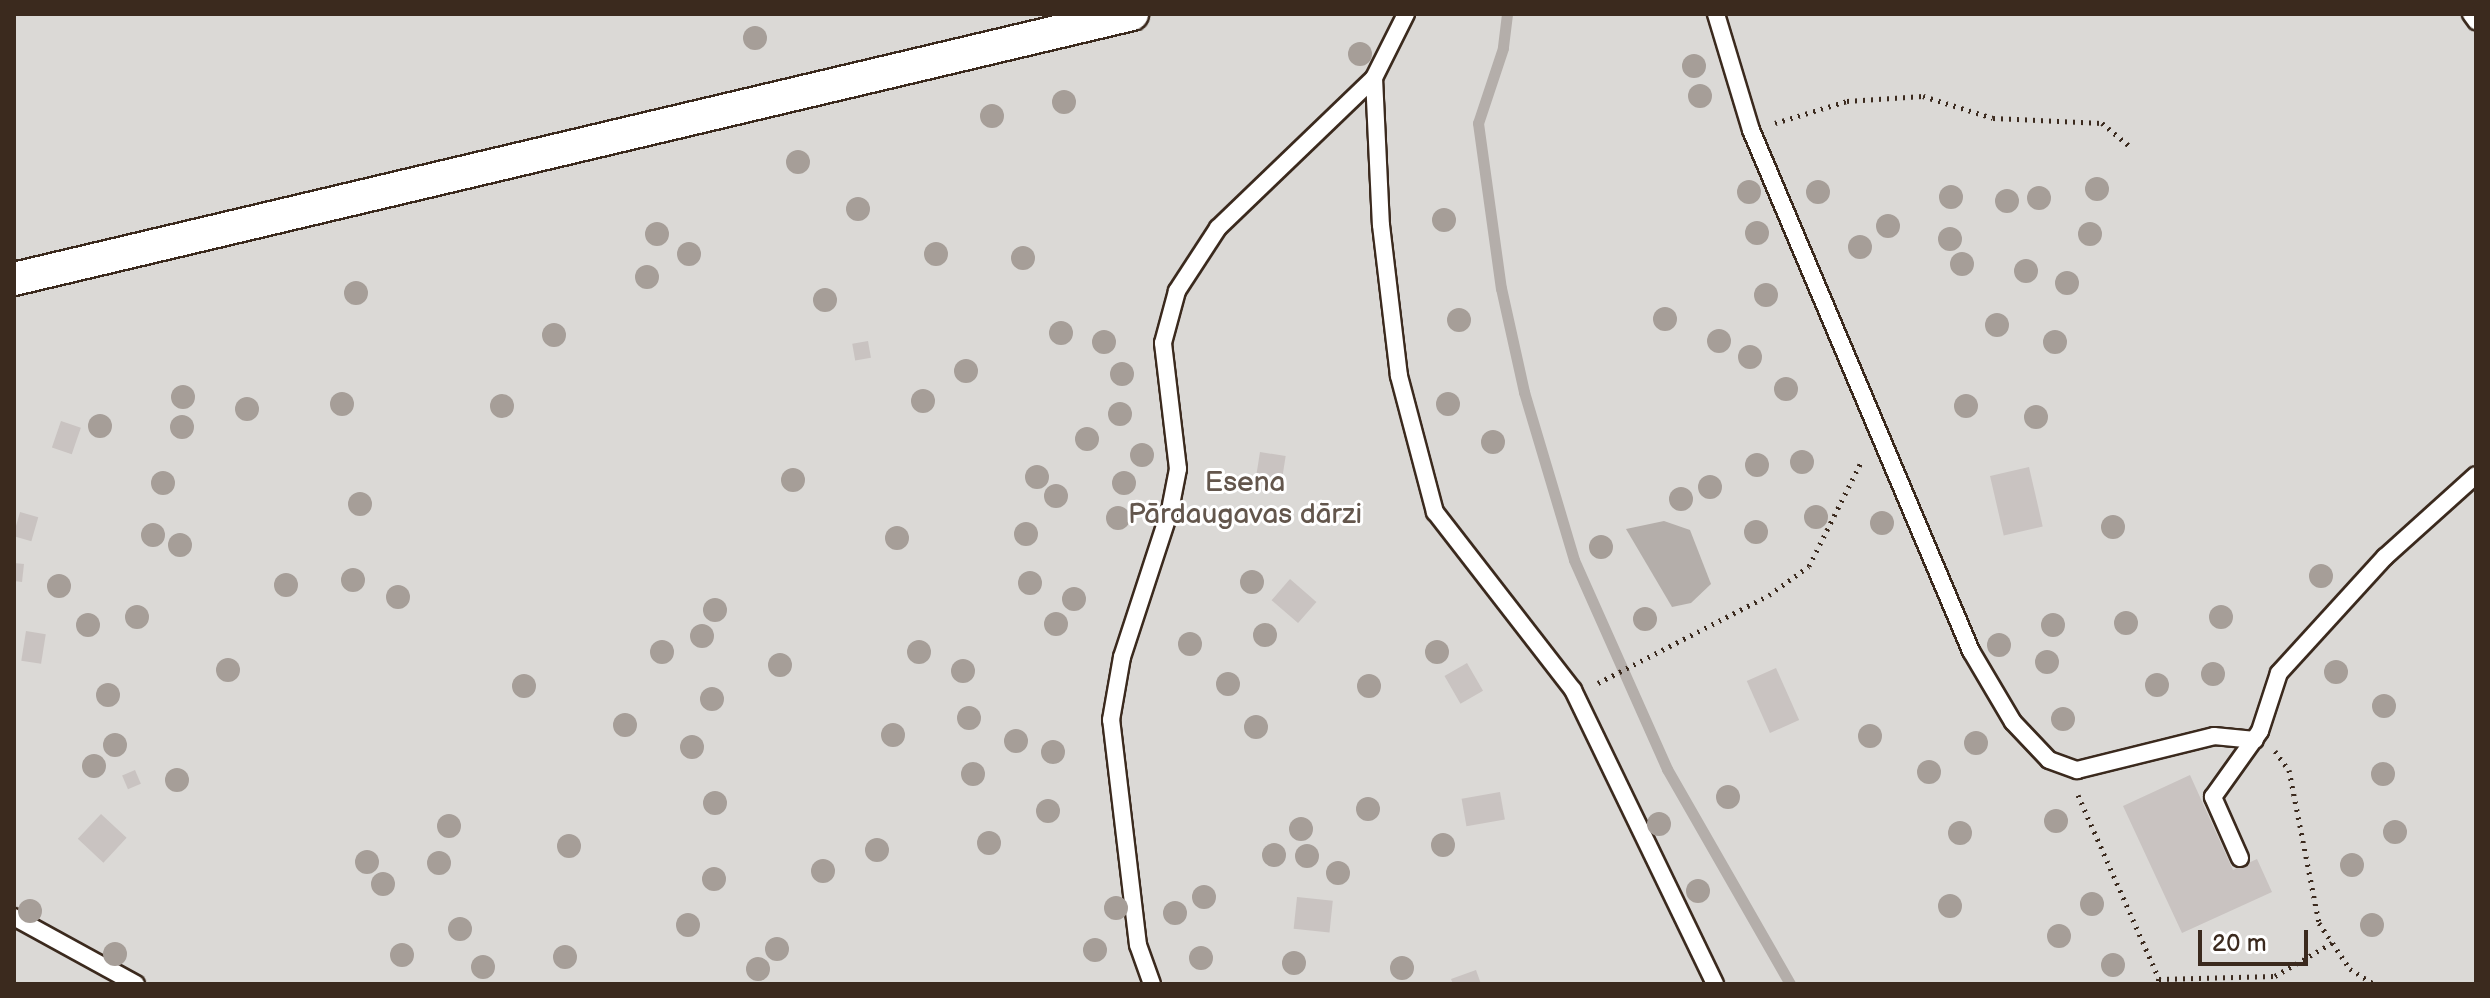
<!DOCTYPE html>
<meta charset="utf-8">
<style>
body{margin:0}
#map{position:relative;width:2490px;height:998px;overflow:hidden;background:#f7f6f6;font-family:"Balsamiq Sans",sans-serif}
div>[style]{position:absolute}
.green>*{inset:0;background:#dbd9d6;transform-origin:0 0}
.water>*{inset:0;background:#b4aeaa}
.stream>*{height:11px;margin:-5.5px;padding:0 5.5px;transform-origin:5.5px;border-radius:5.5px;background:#b4aeaa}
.building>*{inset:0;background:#c9c3c1;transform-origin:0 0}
.path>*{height:5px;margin-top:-2.5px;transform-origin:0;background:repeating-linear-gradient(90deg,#3b2a1e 0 2px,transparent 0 8px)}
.roads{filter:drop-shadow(2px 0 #3b2a1e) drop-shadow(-2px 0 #3b2a1e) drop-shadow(0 2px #3b2a1e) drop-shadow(0 -2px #3b2a1e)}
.lane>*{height:16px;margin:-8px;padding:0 8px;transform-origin:8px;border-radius:8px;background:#fff}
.street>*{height:32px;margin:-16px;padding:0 16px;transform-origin:16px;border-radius:16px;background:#fff}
.trees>*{width:24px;height:24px;margin:-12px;border-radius:50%;background:#a69e98}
span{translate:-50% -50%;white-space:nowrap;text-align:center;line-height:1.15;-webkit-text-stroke:6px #fff;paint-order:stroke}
.park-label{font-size:28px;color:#63564c}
.frame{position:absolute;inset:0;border:16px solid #3b2a1e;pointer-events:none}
.scale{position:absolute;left:2198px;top:930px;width:110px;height:36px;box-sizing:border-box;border:4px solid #3b2a1e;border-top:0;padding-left:10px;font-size:24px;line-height:28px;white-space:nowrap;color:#3b2a1e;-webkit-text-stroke:6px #fff;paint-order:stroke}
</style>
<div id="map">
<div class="green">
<i style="left:14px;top:14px;width:2462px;height:970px"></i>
</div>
<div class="water">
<i style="clip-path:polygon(1664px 521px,1690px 530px,1711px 584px,1691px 603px,1672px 607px,1626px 529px)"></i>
</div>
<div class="stream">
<i style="left:1507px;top:14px;width:34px;rotate:97deg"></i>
<i style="left:1503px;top:48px;width:79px;rotate:108.4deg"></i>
<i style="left:1478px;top:123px;width:167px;rotate:82.1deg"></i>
<i style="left:1501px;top:288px;width:107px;rotate:77.5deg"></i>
<i style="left:1524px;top:392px;width:175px;rotate:73.4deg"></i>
<i style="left:1574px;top:560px;width:229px;rotate:66deg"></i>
<i style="left:1667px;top:769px;width:248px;rotate:60.2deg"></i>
</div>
<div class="building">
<i style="left:868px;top:341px;width:17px;height:16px;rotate:80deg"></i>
<i style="left:61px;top:421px;width:21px;height:28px;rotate:19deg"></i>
<i style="left:1260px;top:452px;width:26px;height:38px;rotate:9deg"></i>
<i style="left:2029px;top:467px;width:61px;height:40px;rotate:77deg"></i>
<i style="left:20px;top:512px;width:19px;height:25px;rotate:16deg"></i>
<i style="clip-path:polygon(14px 563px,24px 564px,22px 582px,14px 581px)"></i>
<i style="left:1290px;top:579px;width:35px;height:28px;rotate:41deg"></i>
<i style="left:26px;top:631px;width:20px;height:30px;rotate:9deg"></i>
<i style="left:1467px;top:663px;width:32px;height:26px;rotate:60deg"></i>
<i style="left:1776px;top:668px;width:57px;height:32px;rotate:66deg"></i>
<i style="left:135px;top:770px;width:15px;height:14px;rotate:67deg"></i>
<i style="clip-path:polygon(2190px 775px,2233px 870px,2257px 859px,2272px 892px,2182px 933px,2123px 806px)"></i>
<i style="left:1500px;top:792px;width:28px;height:39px;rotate:80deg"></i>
<i style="left:101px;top:814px;width:35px;height:34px;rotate:43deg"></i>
<i style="left:1297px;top:897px;width:36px;height:32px;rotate:6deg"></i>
<i style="clip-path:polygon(1476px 970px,1481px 984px,1453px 984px,1451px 979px)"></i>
</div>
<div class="path">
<i style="left:1775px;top:123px;width:75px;rotate:-17deg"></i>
<i style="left:1847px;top:101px;width:76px;rotate:-3.8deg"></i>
<i style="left:1923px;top:96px;width:73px;rotate:17.4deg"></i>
<i style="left:1993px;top:118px;width:109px;rotate:2.6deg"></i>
<i style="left:2102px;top:123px;width:35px;rotate:40deg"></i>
<i style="left:1598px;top:683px;width:192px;rotate:-27.2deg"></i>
<i style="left:1769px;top:595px;width:49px;rotate:-35.9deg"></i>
<i style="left:1809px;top:566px;width:116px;rotate:-63.4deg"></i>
<i style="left:2275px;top:751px;width:24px;rotate:54deg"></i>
<i style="left:2289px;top:770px;width:156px;rotate:78.9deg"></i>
<i style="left:2319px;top:923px;width:55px;rotate:56deg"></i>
<i style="left:2350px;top:969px;width:28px;rotate:32deg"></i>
<i style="left:2078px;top:795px;width:201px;rotate:66.2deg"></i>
<i style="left:2159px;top:979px;width:5px;rotate:112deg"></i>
<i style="left:2159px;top:979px;width:116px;rotate:-1.5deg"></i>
<i style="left:2275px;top:976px;width:66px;rotate:-30.1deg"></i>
</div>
<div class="roads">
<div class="lane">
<i style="left:1406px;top:14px;width:72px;rotate:116.6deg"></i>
<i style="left:1374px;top:78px;width:147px;rotate:87.3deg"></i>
<i style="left:1381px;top:225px;width:152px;rotate:83.2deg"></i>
<i style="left:1399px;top:376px;width:141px;rotate:75.2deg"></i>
<i style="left:1435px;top:512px;width:225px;rotate:52.2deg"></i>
<i style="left:1573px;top:690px;width:326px;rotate:64.2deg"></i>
<i style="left:1716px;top:14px;width:121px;rotate:73.2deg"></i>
<i style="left:1751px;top:130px;width:566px;rotate:67.11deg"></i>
<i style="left:1971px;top:651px;width:82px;rotate:59.4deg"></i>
<i style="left:2013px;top:722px;width:52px;rotate:46.5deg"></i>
<i style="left:2049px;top:760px;width:30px;rotate:20deg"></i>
<i style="left:2077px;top:770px;width:141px;rotate:-13.9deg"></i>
<i style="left:2214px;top:736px;width:41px;rotate:5.6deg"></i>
<i style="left:2471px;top:14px;width:9px;rotate:54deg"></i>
<i style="left:2240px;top:858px;width:67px;rotate:-113.9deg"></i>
<i style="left:2213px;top:797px;width:81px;rotate:-54.5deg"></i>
<i style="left:2260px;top:731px;width:61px;rotate:-71.9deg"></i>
<i style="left:2279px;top:673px;width:157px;rotate:-47.6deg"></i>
<i style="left:2385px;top:557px;width:122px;rotate:-42deg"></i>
<i style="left:14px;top:917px;width:139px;rotate:28.8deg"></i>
<i style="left:1152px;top:984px;width:41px;rotate:-109.7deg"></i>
<i style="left:1138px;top:945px;width:227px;rotate:-96.8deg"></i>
<i style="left:1111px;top:720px;width:64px;rotate:-80.1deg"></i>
<i style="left:1122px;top:657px;width:155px;rotate:-71.9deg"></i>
<i style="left:1170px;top:510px;width:42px;rotate:-79deg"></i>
<i style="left:1178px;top:469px;width:127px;rotate:-96.8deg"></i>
<i style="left:1163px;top:343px;width:54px;rotate:-74.9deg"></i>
<i style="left:1177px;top:291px;width:75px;rotate:-56.9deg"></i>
<i style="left:1218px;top:228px;width:216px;rotate:-43.9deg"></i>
</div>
<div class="street">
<i style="left:14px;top:279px;width:1149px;rotate:-13.33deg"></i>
</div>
</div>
<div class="trees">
<i style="left:755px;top:38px"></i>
<i style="left:1360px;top:54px"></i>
<i style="left:1694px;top:66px"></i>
<i style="left:1700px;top:96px"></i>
<i style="left:1064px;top:102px"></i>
<i style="left:992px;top:116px"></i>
<i style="left:798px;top:162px"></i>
<i style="left:2097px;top:189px"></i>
<i style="left:1749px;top:192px"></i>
<i style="left:1818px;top:192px"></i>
<i style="left:1951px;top:197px"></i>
<i style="left:2039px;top:198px"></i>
<i style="left:2007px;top:201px"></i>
<i style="left:858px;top:209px"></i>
<i style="left:1444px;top:220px"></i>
<i style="left:1888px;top:226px"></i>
<i style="left:1757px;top:233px"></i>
<i style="left:657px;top:234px"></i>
<i style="left:2090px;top:234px"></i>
<i style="left:1950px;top:239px"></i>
<i style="left:1860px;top:247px"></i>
<i style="left:689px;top:254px"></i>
<i style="left:936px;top:254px"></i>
<i style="left:1023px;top:258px"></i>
<i style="left:1962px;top:264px"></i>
<i style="left:2026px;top:271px"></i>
<i style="left:647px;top:277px"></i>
<i style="left:2067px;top:283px"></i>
<i style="left:356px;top:293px"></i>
<i style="left:1766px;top:295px"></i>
<i style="left:825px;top:300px"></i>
<i style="left:1665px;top:319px"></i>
<i style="left:1459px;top:320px"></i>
<i style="left:1997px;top:325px"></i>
<i style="left:1061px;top:333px"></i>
<i style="left:554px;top:335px"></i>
<i style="left:1719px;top:341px"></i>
<i style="left:1104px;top:342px"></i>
<i style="left:2055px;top:342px"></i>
<i style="left:1750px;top:357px"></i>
<i style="left:966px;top:371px"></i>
<i style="left:1122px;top:374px"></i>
<i style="left:1786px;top:389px"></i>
<i style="left:183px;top:397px"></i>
<i style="left:923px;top:401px"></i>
<i style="left:342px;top:404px"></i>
<i style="left:1448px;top:404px"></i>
<i style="left:502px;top:406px"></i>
<i style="left:1966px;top:406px"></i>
<i style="left:247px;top:409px"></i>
<i style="left:1120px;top:414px"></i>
<i style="left:2036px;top:417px"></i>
<i style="left:100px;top:426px"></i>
<i style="left:182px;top:427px"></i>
<i style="left:1087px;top:439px"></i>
<i style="left:1493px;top:442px"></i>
<i style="left:1142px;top:455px"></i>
<i style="left:1802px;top:462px"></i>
<i style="left:1757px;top:465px"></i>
<i style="left:1037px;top:477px"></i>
<i style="left:793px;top:480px"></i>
<i style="left:163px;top:483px"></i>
<i style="left:1124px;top:483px"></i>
<i style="left:1710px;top:487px"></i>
<i style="left:1056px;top:496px"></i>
<i style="left:1681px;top:499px"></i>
<i style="left:360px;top:504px"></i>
<i style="left:1816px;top:517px"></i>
<i style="left:1118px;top:518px"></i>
<i style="left:1882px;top:523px"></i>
<i style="left:2113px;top:527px"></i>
<i style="left:1756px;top:532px"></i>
<i style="left:1026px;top:534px"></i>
<i style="left:153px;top:535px"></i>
<i style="left:897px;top:538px"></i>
<i style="left:180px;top:545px"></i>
<i style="left:1601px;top:547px"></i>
<i style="left:2321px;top:576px"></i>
<i style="left:353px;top:580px"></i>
<i style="left:1252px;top:582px"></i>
<i style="left:1030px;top:583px"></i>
<i style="left:286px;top:585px"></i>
<i style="left:59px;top:586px"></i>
<i style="left:398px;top:597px"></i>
<i style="left:1074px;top:599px"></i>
<i style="left:715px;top:610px"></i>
<i style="left:137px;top:617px"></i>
<i style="left:2221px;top:617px"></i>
<i style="left:1645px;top:619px"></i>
<i style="left:2126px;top:623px"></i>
<i style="left:1056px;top:624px"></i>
<i style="left:88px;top:625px"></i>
<i style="left:2053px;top:625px"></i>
<i style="left:1265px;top:635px"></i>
<i style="left:702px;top:636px"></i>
<i style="left:1190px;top:644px"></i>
<i style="left:1999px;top:645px"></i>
<i style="left:662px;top:652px"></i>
<i style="left:919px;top:652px"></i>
<i style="left:1437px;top:652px"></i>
<i style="left:2047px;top:662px"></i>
<i style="left:780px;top:665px"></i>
<i style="left:228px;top:670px"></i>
<i style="left:963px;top:671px"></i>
<i style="left:2336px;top:672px"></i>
<i style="left:2213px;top:674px"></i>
<i style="left:1228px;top:684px"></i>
<i style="left:2157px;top:685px"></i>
<i style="left:524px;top:686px"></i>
<i style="left:1369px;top:686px"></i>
<i style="left:108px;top:695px"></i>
<i style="left:712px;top:699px"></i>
<i style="left:2384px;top:706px"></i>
<i style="left:969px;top:718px"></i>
<i style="left:2063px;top:719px"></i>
<i style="left:625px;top:725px"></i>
<i style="left:1256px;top:727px"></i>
<i style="left:893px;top:735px"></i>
<i style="left:1870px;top:736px"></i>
<i style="left:1016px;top:741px"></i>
<i style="left:1976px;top:743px"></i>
<i style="left:115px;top:745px"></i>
<i style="left:692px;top:747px"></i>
<i style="left:1053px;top:752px"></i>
<i style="left:94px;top:766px"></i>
<i style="left:1929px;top:772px"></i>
<i style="left:973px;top:774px"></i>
<i style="left:2383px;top:774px"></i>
<i style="left:177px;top:780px"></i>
<i style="left:1728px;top:797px"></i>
<i style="left:715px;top:803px"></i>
<i style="left:1368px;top:809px"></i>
<i style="left:1048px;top:811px"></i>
<i style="left:2056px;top:821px"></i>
<i style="left:1659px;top:824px"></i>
<i style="left:449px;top:826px"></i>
<i style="left:1301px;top:829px"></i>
<i style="left:2395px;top:832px"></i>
<i style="left:1960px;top:833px"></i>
<i style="left:989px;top:843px"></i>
<i style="left:1443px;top:845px"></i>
<i style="left:569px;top:846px"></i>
<i style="left:877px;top:850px"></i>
<i style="left:1274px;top:855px"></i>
<i style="left:1307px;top:856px"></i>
<i style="left:367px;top:862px"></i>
<i style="left:439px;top:863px"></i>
<i style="left:2352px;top:865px"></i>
<i style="left:823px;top:871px"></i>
<i style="left:1338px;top:873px"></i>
<i style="left:714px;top:879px"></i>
<i style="left:383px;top:884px"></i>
<i style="left:1698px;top:891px"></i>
<i style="left:1204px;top:897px"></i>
<i style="left:2092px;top:904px"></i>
<i style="left:1950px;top:906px"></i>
<i style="left:1116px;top:908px"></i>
<i style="left:30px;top:911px"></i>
<i style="left:1175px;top:913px"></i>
<i style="left:688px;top:925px"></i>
<i style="left:2372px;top:925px"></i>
<i style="left:460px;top:929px"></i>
<i style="left:2059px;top:936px"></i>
<i style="left:777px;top:949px"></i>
<i style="left:1095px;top:950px"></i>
<i style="left:115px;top:954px"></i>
<i style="left:402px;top:955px"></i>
<i style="left:565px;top:957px"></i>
<i style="left:1201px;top:958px"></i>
<i style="left:1294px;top:963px"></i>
<i style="left:2113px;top:965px"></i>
<i style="left:483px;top:967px"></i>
<i style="left:1402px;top:968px"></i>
<i style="left:758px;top:969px"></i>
</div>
<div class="park-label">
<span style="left:1245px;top:499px">Esena<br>Pārdaugavas dārzi</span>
</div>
<div class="frame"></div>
<div class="scale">20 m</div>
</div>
